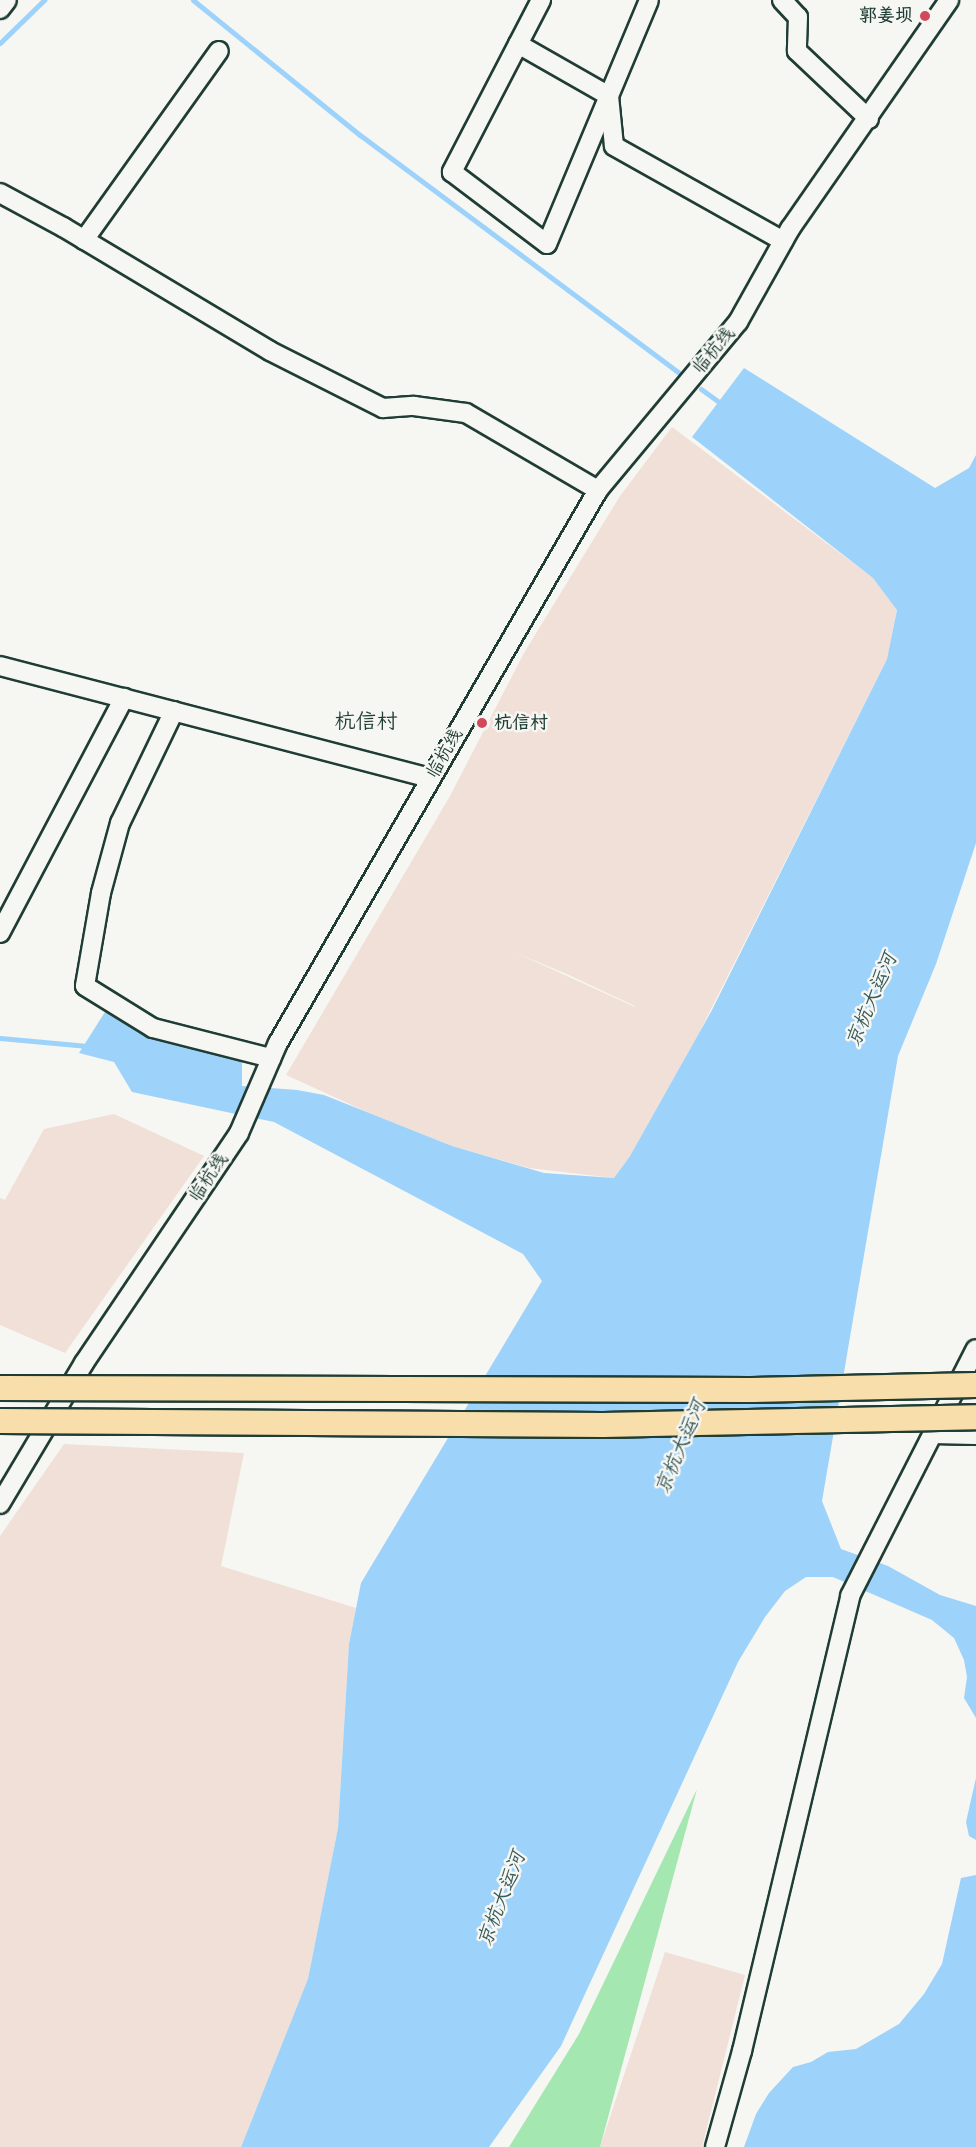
<!DOCTYPE html>
<meta charset="utf-8">
<style>
body{margin:0}
#map{position:relative;width:976px;height:2147px;overflow:hidden;background:#f6f6f2;font-family:Pangolin,"LXGW WenKai TC",sans-serif}
div>[style]{position:absolute}
.built>*{inset:0;background:#f0e0d7}
.green>*{inset:0;background:#a5e7b0}
.water>*{inset:0;background:#9dd2fb}
.stream>*{height:5px;margin:-2.5px;padding:0 2.5px;transform-origin:2.5px;border-radius:2.5px;background:#9dd2fb}
.roads{filter:drop-shadow(2px 0 #1f3d34) drop-shadow(-2px 0 #1f3d34) drop-shadow(0 2px #1f3d34) drop-shadow(0 -2px #1f3d34)}
.minor>*{height:18px;margin:-9px;padding:0 9px;transform-origin:9px;border-radius:9px;background:#f6f6f2}
.bridges{filter:drop-shadow(2px 0 #1f3d34) drop-shadow(-2px 0 #1f3d34) drop-shadow(0 2px #1f3d34) drop-shadow(0 -2px #1f3d34)}
.major-bridge>*{height:24px;margin:-12px;padding:0 12px;transform-origin:12px;border-radius:12px;background:#f8deab}
.dots>*{width:16px;height:16px;translate:-50% -50%;box-sizing:border-box;border:3px solid #f6f6f2;border-radius:50%}
span{translate:-50% -50%;white-space:nowrap;text-align:center;line-height:1.15;-webkit-text-stroke:5px #f6f6f2;paint-order:stroke}
.poi-label{font-size:18px;color:#1f3d34;font-weight:700}
.right{translate:-100% -50%;text-align:right}
.left{translate:0 -50%;text-align:left}
.street-label{font-size:18px;color:#1f3d34}
.water-label{font-size:20px;color:#385b5c;font-style:italic}
.quarter-label{font-size:21px;color:#1f3d34}
</style>
<div id="map">
<div class="built">
<i style="clip-path:polygon(evenodd,672px 427px,873px 578px,897px 609px,887px 659px,698px 1035px,630px 1156px,614px 1178px,529px 1168px,452px 1146px,367px 1112px,286px 1075px,450px 796px,524px 653px,620px 496px,672px 427px,514px 952px,569px 975px,635px 1006px,635px 1007px,514px 952px)"></i>
<i style="clip-path:polygon(114px 1114px,204px 1156px,65px 1353px,0 1325px,0 1198px,5px 1200px,44px 1129px)"></i>
<i style="clip-path:polygon(64px 1444px,244px 1453px,221px 1566px,356px 1608px,349px 1644px,338px 1828px,308px 1980px,241px 2147px,0 2147px,0 1536px)"></i>
<i style="clip-path:polygon(665px 1952px,745px 1975px,702px 2147px,600px 2147px)"></i>
</div>
<div class="green">
<i style="clip-path:polygon(697px 1789px,600px 2147px,509px 2147px,579px 2034px)"></i>
</div>
<div class="water">
<i style="clip-path:polygon(744px 368px,935px 488px,969px 468px,976px 455px,976px 843px,936px 964px,898px 1056px,822px 1501px,841px 1549px,888px 1566px,940px 1595px,976px 1606px,976px 1718px,964px 1698px,967px 1677px,964px 1660px,954px 1638px,932px 1620px,833px 1577px,806px 1577px,785px 1591px,765px 1617px,738px 1662px,561px 2046px,489px 2147px,241px 2147px,308px 1979px,338px 1828px,349px 1644px,361px 1583px,542px 1281px,523px 1254px,274px 1122px,132px 1092px,114px 1062px,79px 1053px,105px 1012px,242px 1057px,242px 1086px,297px 1090px,324px 1095px,452px 1146px,544px 1173px,614px 1178px,630px 1156px,712px 1010px,887px 659px,897px 610px,873px 578px,692px 437px)"></i>
<i style="clip-path:polygon(976px 1778px,976px 1840px,969px 1836px,966px 1822px)"></i>
<i style="clip-path:polygon(976px 1875px,976px 2147px,744px 2147px,756px 2114px,769px 2093px,793px 2067px,811px 2062px,828px 2052px,856px 2049px,899px 2024px,924px 1994px,942px 1964px,961px 1878px)"></i>
</div>
<div class="stream">
<i style="left:193px;top:0;width:215px;rotate:39deg"></i>
<i style="left:360px;top:135px;width:397px;rotate:36.7deg"></i>
<i style="left:0;top:43px;width:62px;rotate:-44.3deg"></i>
<i style="left:701px;top:389px;width:29px;rotate:36deg"></i>
<i style="left:0;top:1038px;width:88px;rotate:5.2deg"></i>
</div>
<div class="roads">
<div class="minor">
<i style="left:541px;top:0;width:194px;rotate:117.4deg"></i>
<i style="left:452px;top:172px;width:119px;rotate:37.2deg"></i>
<i style="left:547px;top:244px;width:264px;rotate:-67.3deg"></i>
<i style="left:782px;top:0;width:23px;rotate:47deg"></i>
<i style="left:798px;top:17px;width:34px;rotate:92deg"></i>
<i style="left:797px;top:51px;width:99px;rotate:43.4deg"></i>
<i style="left:0;top:9px;width:11px;rotate:-52deg"></i>
<i style="left:518px;top:44px;width:105px;rotate:29.7deg"></i>
<i style="left:609px;top:96px;width:50px;rotate:84.3deg"></i>
<i style="left:614px;top:146px;width:194px;rotate:29.3deg"></i>
<i style="left:0;top:193px;width:72px;rotate:28.4deg"></i>
<i style="left:63px;top:227px;width:241px;rotate:30.9deg"></i>
<i style="left:270px;top:351px;width:127px;rotate:26.8deg"></i>
<i style="left:383px;top:408px;width:31px;rotate:-4deg"></i>
<i style="left:414px;top:406px;width:52px;rotate:7.7deg"></i>
<i style="left:466px;top:413px;width:153px;rotate:30.3deg"></i>
<i style="left:84px;top:240px;width:232px;rotate:-54.5deg"></i>
<i style="left:0;top:666px;width:445px;rotate:14.6deg"></i>
<i style="left:174px;top:711px;width:124px;rotate:115.7deg"></i>
<i style="left:120px;top:823px;width:73px;rotate:105.2deg"></i>
<i style="left:101px;top:893px;width:94px;rotate:99.8deg"></i>
<i style="left:85px;top:986px;width:80px;rotate:31.7deg"></i>
<i style="left:153px;top:1028px;width:122px;rotate:14.3deg"></i>
<i style="left:0;top:933px;width:266px;rotate:-62.2deg"></i>
<i style="left:932px;top:1434px;width:44px;rotate:1.3deg"></i>
<i style="left:0;top:1504px;width:164px;rotate:-59.2deg"></i>
<i style="left:84px;top:1363px;width:277px;rotate:-56deg"></i>
<i style="left:239px;top:1133px;width:98px;rotate:-66.6deg"></i>
<i style="left:278px;top:1043px;width:639px;rotate:-59.94deg"></i>
<i style="left:598px;top:490px;width:219px;rotate:-50.2deg"></i>
<i style="left:738px;top:322px;width:107px;rotate:-60.8deg"></i>
<i style="left:790px;top:229px;width:279px;rotate:-55.2deg"></i>
<i style="left:715px;top:2147px;width:100px;rotate:-74.3deg"></i>
<i style="left:742px;top:2051px;width:468px;rotate:-76.6deg"></i>
<i style="left:850px;top:1596px;width:277px;rotate:-63deg"></i>
</div>
</div>
<div class="bridges">
<div class="major-bridge">
<i style="left:0;top:1388px;width:752px;rotate:0.15deg"></i>
<i style="left:752px;top:1390px;width:224px;rotate:-1.3deg"></i>
<i style="left:0;top:1421px;width:603px;rotate:0.38deg"></i>
<i style="left:603px;top:1425px;width:373px;rotate:-1.2deg"></i>
</div>
</div>
<div class="dots">
<i style="left:925px;top:16px;background:#d1495b"></i>
<i style="left:482px;top:723px;background:#d1495b"></i>
</div>
<div class="poi-label">
<span class="right" style="left:913px;top:16px">郭姜坝</span>
<span class="left" style="left:494px;top:723px">杭信村</span>
</div>
<div class="street-label">
<span style="left:714px;top:351px;rotate:-50deg">临杭线</span>
<span style="left:445px;top:754px;rotate:-60deg">临杭线</span>
<span style="left:209px;top:1178px;rotate:-56deg">临杭线</span>
</div>
<div class="water-label">
<span style="left:871px;top:1000px;rotate:-67deg">京杭大运河</span>
<span style="left:680px;top:1447px;rotate:-67deg">京杭大运河</span>
<span style="left:501px;top:1899px;rotate:-69deg">京杭大运河</span>
</div>
<div class="quarter-label">
<span style="left:366px;top:722px">杭信村</span>
</div>
</div>
